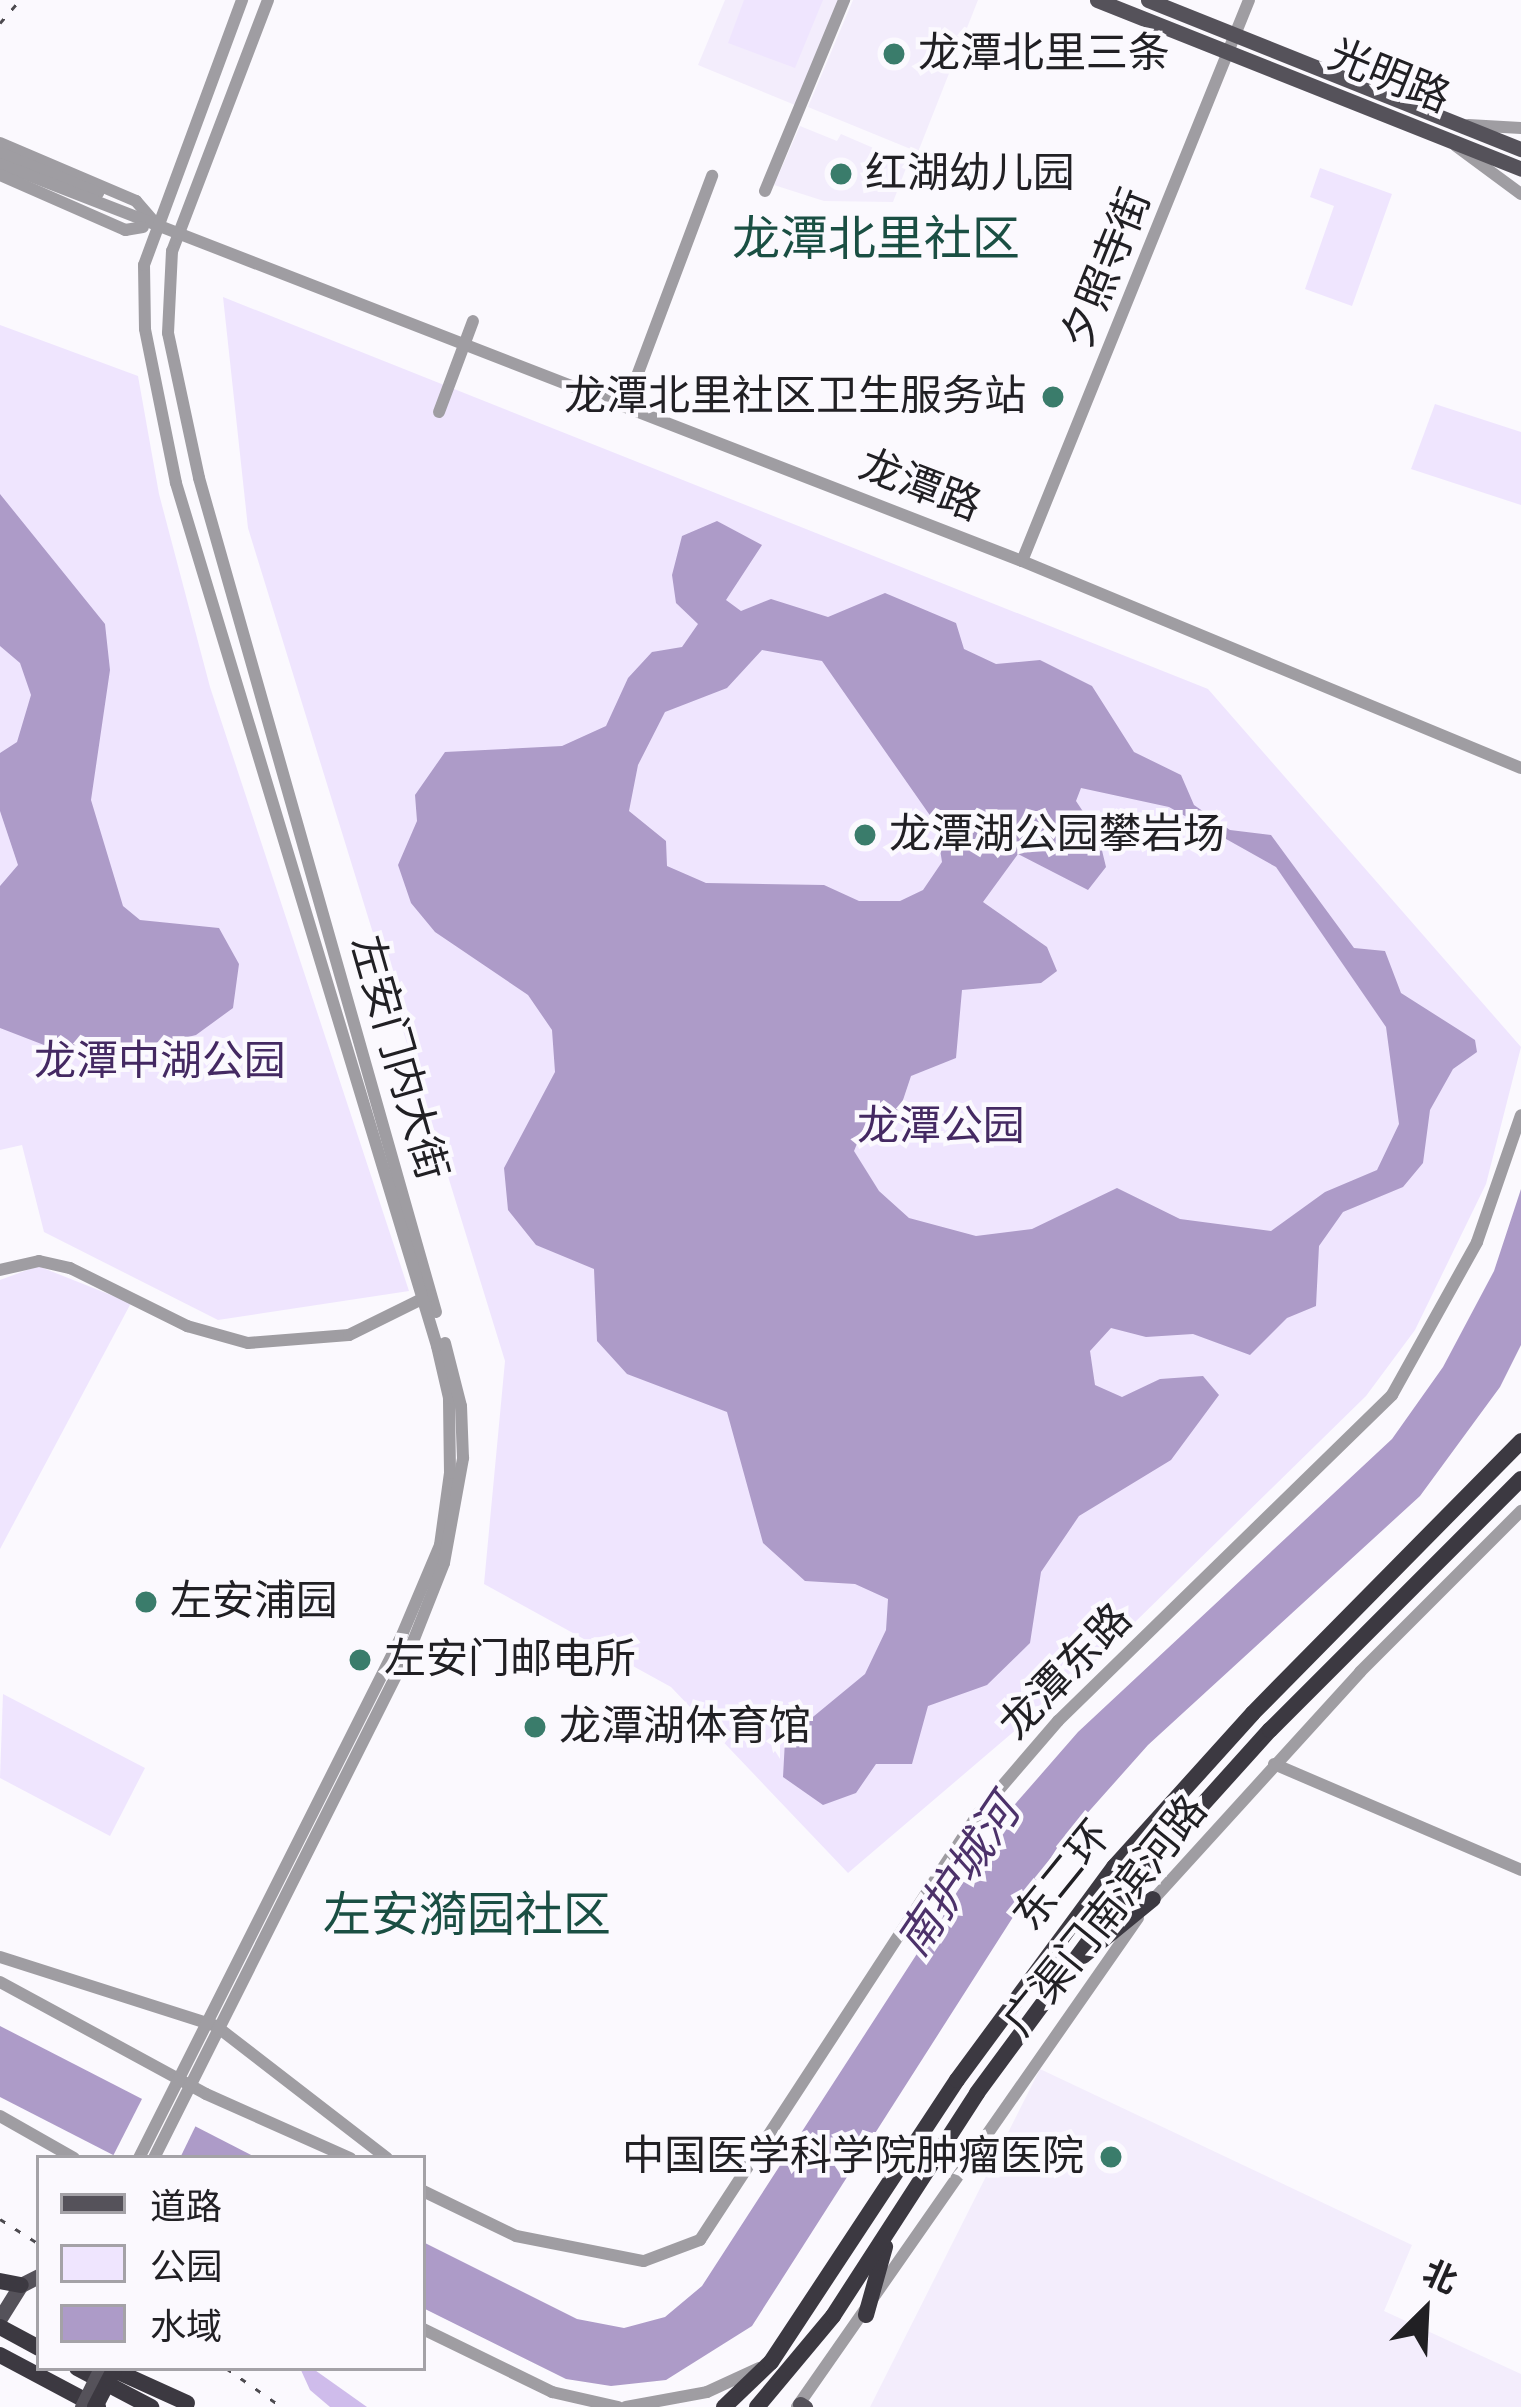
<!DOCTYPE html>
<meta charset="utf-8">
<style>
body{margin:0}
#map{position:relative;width:1521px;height:2407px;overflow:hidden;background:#fbf9fe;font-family:Signika,"Noto Sans SC",sans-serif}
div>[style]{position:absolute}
.built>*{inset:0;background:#f3edfc}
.green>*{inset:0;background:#efe5fe}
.forest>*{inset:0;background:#cfbceb}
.water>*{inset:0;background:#ad9bc8}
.pier>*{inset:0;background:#fbf9fe}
.minor>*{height:12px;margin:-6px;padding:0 6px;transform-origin:6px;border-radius:6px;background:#9f9da2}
.major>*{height:15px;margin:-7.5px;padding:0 7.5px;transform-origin:7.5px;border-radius:7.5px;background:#55525a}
.highway>*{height:16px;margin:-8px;padding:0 8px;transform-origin:8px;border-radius:8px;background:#3c3941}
.rail>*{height:3px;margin-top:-1.5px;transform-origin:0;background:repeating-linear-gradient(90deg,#4c4a4f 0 6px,transparent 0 18px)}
.major-bridge>*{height:15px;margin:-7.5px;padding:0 7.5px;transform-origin:7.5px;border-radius:7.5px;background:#55525a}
.highway-bridge>*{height:16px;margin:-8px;padding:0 8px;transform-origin:8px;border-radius:8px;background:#3c3941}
.dots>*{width:33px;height:33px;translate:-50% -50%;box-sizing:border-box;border:6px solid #fbf9fe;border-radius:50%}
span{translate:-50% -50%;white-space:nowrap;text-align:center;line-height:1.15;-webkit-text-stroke:9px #fbf9fe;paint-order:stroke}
.poi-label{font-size:42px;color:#212024}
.left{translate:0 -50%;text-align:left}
.right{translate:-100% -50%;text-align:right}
.street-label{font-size:42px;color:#212024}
.park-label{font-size:42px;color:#442962}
.water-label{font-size:45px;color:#4c316a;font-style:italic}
.quarter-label{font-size:48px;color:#1a4f43}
.legend{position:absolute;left:36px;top:2155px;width:390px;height:216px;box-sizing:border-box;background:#fbf9fe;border:3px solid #a4a2a7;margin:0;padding:15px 21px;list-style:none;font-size:36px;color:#212024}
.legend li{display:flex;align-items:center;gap:24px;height:60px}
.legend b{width:60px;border:3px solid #a4a2a7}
.north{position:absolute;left:1365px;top:2251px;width:120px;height:120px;-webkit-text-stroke:9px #fbf9fe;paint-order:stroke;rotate:24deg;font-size:33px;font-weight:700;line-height:48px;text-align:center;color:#212024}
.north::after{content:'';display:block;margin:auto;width:42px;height:54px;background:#212024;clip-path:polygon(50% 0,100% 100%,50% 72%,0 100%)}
</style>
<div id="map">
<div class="built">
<i style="clip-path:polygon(725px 0,839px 0,795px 105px,698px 65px)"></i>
<i style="clip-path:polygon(853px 0,978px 0,918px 152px,808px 107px)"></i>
<i style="clip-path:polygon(800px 126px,837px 141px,841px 134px,908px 163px,893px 202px,824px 201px,774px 185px)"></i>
<i style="clip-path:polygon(1040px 2069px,1412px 2245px,1384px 2311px,1521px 2374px,1521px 2407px,870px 2407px)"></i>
</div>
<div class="green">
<i style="clip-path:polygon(744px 0,823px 0,795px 68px,728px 43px)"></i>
<i style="clip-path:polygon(1320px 168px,1392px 194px,1352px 306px,1305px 289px,1334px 206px,1310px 197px)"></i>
<i style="clip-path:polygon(223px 297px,1208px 689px,1521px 1047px,1486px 1184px,1415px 1330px,1366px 1396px,1085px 1671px,848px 1873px,671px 1687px,484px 1584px,505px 1361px,248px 528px)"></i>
<i style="clip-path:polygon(0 325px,138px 376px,159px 494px,210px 687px,409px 1291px,218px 1320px,44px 1232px,22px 1145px,0 1150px)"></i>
<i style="clip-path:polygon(1435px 404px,1521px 432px,1521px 505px,1411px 469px)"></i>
<i style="clip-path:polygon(38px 1266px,131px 1303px,0 1549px,0 1280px)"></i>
<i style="clip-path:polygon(3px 1694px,145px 1768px,110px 1836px,0 1778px)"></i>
</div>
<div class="forest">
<i style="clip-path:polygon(300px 2368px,312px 2368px,367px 2407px,330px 2407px,310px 2390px)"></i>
</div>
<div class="water">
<i style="clip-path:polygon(0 494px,105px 624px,110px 670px,91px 800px,123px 906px,140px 920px,219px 928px,239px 964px,233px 1008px,196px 1035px,88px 1062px,0 1028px,0 886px,18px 865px,0 811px,0 753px,17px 742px,31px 695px,20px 663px,0 646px)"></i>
<i style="clip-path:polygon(evenodd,717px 521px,762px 545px,726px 600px,741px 611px,771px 599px,828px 617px,885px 593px,956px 623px,964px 649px,996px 664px,1040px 660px,1092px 686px,1134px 752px,1181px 775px,1194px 805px,1230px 830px,1271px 835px,1354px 948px,1385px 951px,1401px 993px,1475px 1040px,1477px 1052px,1453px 1069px,1430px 1110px,1423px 1163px,1403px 1187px,1343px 1212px,1319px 1246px,1316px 1306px,1287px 1318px,1250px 1355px,1193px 1334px,1146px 1337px,1111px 1328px,1090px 1351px,1095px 1385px,1122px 1397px,1160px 1379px,1203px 1376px,1219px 1395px,1171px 1460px,1079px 1516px,1041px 1572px,1030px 1643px,987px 1685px,928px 1706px,912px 1764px,876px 1764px,856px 1793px,823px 1805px,783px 1777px,785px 1740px,865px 1674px,886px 1630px,888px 1599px,855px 1584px,805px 1581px,763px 1543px,727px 1412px,627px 1374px,597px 1341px,594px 1269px,536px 1245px,508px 1210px,504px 1168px,555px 1072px,552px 1030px,528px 995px,435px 932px,411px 903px,398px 865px,417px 821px,415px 795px,445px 752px,562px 746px,606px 726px,628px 678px,652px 652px,682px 647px,698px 624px,676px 603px,672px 575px,682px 536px,717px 521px,762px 650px,822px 661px,936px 824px,942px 862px,923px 890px,900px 901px,859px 901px,824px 885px,706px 883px,667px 866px,666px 841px,629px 811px,638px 765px,665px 712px,727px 688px,762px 650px,717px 521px,1081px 788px,1169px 807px,1276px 867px,1386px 1027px,1399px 1124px,1377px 1170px,1325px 1192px,1271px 1231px,1180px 1219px,1117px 1188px,1032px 1229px,976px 1236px,909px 1218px,879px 1191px,854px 1151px,866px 1122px,898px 1115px,911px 1076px,956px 1058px,962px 990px,1041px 983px,1057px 971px,1047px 947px,983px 902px,1018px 854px,1088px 890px,1106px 867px,1098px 834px,1076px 801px,1081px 788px)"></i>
<i style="clip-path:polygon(1521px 1189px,1521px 1345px,1500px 1387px,1420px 1496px,1148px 1745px,1059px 1845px,752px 2326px,666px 2380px,611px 2386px,566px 2379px,423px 2308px,423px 2242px,577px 2319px,624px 2328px,665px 2317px,702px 2286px,1010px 1810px,1078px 1732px,1392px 1439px,1443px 1367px,1494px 1271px)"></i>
<i style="clip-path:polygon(0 2026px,257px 2158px,119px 2158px,0 2097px)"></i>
</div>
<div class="pier">
<i style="clip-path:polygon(145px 2093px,198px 2121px,180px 2158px,112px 2158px)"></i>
</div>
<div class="minor">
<i style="left:268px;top:0;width:269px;rotate:110.9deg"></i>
<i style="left:172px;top:251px;width:82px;rotate:92.8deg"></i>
<i style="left:168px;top:333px;width:148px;rotate:77.9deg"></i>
<i style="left:199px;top:478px;width:867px;rotate:74.14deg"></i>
<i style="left:1468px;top:125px;width:53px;rotate:3.2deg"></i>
<i style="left:0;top:143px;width:148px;rotate:23.1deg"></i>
<i style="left:136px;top:201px;width:30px;rotate:49deg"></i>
<i style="left:1456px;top:146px;width:81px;rotate:36.4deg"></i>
<i style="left:0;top:153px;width:106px;rotate:22.2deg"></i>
<i style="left:0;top:164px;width:1096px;rotate:21.23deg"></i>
<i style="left:1022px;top:561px;width:540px;rotate:22.53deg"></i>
<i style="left:0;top:175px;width:137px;rotate:23.7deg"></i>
<i style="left:125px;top:230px;width:18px;rotate:-9deg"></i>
<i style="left:765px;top:191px;width:207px;rotate:-67.5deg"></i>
<i style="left:626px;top:405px;width:245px;rotate:-69.4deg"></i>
<i style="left:439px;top:412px;width:97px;rotate:-69.5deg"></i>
<i style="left:1022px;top:561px;width:605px;rotate:-67.97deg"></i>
<i style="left:0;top:1270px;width:40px;rotate:-13deg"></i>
<i style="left:39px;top:1261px;width:32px;rotate:13deg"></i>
<i style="left:70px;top:1268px;width:131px;rotate:26.4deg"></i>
<i style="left:187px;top:1326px;width:63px;rotate:15.6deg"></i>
<i style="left:248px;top:1343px;width:101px;rotate:-4.5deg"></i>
<i style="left:349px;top:1335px;width:90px;rotate:-26.3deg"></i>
<i style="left:1274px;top:1764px;width:269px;rotate:23.2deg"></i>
<i style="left:1151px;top:1902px;width:311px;rotate:-47.7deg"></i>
<i style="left:1360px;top:1672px;width:228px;rotate:-45deg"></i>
<i style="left:0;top:1957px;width:227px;rotate:17.7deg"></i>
<i style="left:216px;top:2026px;width:216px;rotate:37.7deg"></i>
<i style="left:0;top:1982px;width:234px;rotate:28.5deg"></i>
<i style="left:206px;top:2094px;width:158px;rotate:24deg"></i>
<i style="left:0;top:2116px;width:85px;rotate:29.6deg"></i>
<i style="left:139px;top:2158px;width:585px;rotate:-63.3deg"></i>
<i style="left:402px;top:1635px;width:98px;rotate:-67.1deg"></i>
<i style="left:440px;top:1545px;width:73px;rotate:-82.1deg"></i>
<i style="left:450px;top:1473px;width:75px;rotate:-90.8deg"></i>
<i style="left:449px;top:1398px;width:53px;rotate:-103deg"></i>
<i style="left:437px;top:1346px;width:902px;rotate:-106.83deg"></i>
<i style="left:176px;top:483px;width:157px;rotate:-101.4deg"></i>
<i style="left:145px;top:329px;width:64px;rotate:-90.9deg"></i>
<i style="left:144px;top:265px;width:283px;rotate:-69.7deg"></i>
<i style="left:154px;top:2158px;width:575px;rotate:-63.35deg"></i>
<i style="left:412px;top:1644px;width:87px;rotate:-68.4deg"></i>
<i style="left:444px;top:1563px;width:107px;rotate:-79.7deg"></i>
<i style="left:463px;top:1458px;width:52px;rotate:-92.2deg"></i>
<i style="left:461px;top:1406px;width:65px;rotate:-104.3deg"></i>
<i style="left:423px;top:2191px;width:103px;rotate:25.8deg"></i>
<i style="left:516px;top:2236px;width:130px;rotate:11.1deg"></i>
<i style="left:644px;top:2261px;width:60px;rotate:-20.6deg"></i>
<i style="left:700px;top:2240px;width:509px;rotate:-56.87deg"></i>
<i style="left:978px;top:1814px;width:123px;rotate:-49.3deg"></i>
<i style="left:1058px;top:1721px;width:467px;rotate:-44.3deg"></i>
<i style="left:1392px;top:1395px;width:175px;rotate:-60.9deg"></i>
<i style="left:1477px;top:1242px;width:134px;rotate:-70.9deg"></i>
<i style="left:423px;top:2329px;width:144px;rotate:26deg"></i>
<i style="left:552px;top:2392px;width:68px;rotate:12.8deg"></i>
<i style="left:626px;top:2407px;width:82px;rotate:-10.5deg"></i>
<i style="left:707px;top:2392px;width:57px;rotate:-24.8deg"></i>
<i style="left:797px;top:2407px;width:596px;rotate:-55.11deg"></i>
</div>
<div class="major">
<i style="left:1097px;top:0;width:456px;rotate:21.7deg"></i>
<i style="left:1148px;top:0;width:402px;rotate:21.8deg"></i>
<i style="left:0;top:2318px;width:39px;rotate:-58deg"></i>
<i style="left:21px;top:2285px;width:20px;rotate:-27deg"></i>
<i style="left:800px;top:2404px;width:6px;rotate:31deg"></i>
</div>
<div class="highway">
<i style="left:1083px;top:1956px;width:90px;rotate:-39.2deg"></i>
<i style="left:0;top:2281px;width:21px;rotate:11deg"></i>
<i style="left:866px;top:2315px;width:71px;rotate:-74.4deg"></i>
<i style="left:0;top:2327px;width:44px;rotate:28.3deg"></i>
<i style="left:0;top:2355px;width:111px;rotate:28deg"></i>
<i style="left:77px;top:2368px;width:84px;rotate:27.8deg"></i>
<i style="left:114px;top:2370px;width:80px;rotate:24.3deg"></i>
<i style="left:724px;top:2407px;width:65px;rotate:-43.8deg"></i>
<i style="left:771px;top:2362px;width:338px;rotate:-56.6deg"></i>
<i style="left:957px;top:2080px;width:265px;rotate:-53.6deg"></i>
<i style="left:1114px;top:1867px;width:207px;rotate:-47.9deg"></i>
<i style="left:1253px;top:1713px;width:382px;rotate:-45.4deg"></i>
<i style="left:757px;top:2407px;width:119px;rotate:-50.1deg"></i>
<i style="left:833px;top:2316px;width:265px;rotate:-57.1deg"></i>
<i style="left:977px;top:2093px;width:261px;rotate:-53.6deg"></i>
<i style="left:1132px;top:1883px;width:206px;rotate:-48deg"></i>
<i style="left:1270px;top:1730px;width:355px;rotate:-45deg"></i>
</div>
<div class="rail">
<i style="left:0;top:23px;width:30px;rotate:-49deg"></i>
<i style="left:0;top:2219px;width:46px;rotate:32.7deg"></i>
<i style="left:226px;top:2368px;width:68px;rotate:34.9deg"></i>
</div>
<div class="major-bridge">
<i style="left:82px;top:2407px;width:43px;rotate:-64deg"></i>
</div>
<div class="highway-bridge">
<i style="left:95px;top:2407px;width:42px;rotate:-62.8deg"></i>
</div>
<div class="dots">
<i style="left:894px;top:54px;background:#3a7c6b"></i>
<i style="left:841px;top:174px;background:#3a7c6b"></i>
<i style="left:1053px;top:397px;background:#3a7c6b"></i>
<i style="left:865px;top:835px;background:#3a7c6b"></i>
<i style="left:146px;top:1602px;background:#3a7c6b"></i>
<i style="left:360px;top:1660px;background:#3a7c6b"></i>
<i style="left:535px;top:1727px;background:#3a7c6b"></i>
<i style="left:1111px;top:2157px;background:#3a7c6b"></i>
</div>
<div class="poi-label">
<span class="left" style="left:918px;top:54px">龙潭北里三条</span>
<span class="left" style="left:865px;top:174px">红湖幼儿园</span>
<span class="right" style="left:1026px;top:397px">龙潭北里社区卫生服务站</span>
<span class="left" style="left:889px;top:835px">龙潭湖公园攀岩场</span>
<span class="left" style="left:170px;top:1602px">左安浦园</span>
<span class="left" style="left:384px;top:1660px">左安门邮电所</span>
<span class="left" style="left:559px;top:1727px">龙潭湖体育馆</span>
<span class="right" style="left:1084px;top:2157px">中国医学科学院肿瘤医院</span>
</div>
<div class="street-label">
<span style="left:1389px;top:77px;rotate:22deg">光明路</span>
<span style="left:1107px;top:269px;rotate:-68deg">夕照寺街</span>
<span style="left:920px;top:486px;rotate:21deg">龙潭路</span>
<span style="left:398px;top:1058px;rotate:74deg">左安门内大街</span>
<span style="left:1066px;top:1672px;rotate:-46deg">龙潭东路</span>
<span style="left:1063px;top:1876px;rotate:-51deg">东二环</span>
<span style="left:1106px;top:1916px;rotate:-51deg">广渠门南滨河路</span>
</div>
<div class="park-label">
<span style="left:160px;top:1062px">龙潭中湖公园</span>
<span style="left:941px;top:1127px">龙潭公园</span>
</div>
<div class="water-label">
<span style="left:959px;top:1877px;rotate:-56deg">南护城河</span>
</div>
<div class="quarter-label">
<span style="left:876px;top:240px">龙潭北里社区</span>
<span style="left:467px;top:1916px">左安漪园社区</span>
</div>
<ul class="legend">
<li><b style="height:15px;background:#55525a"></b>道路</li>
<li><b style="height:33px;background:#efe5fe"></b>公园</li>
<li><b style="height:33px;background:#ad9bc8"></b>水域</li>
</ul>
<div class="north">北</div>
</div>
